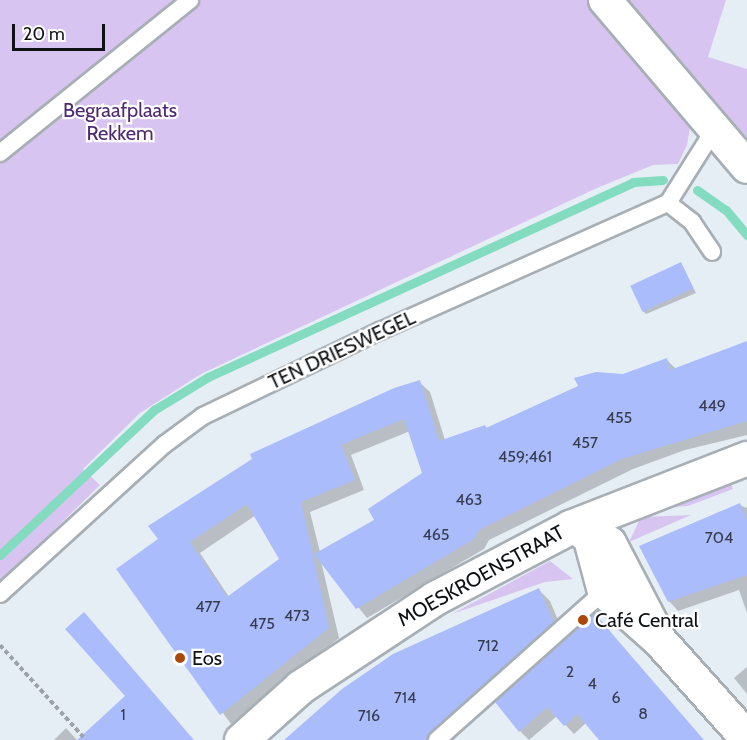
<!DOCTYPE html>
<meta charset="utf-8">
<style>
body{margin:0}
#map{position:relative;width:747px;height:740px;overflow:hidden;background:#e6eef5;font-family:Cabin,sans-serif}
div>[style]{position:absolute}
.green>*{inset:0;background:#d8c4f0}
.shadow>*{inset:0;background:#0003}
.stream>*{height:9px;margin:-4.5px;padding:0 4.5px;transform-origin:4.5px;border-radius:4.5px;background:#83dbc0}
.building>*{inset:0;background:#aabcfc;transform-origin:0 0}
.path>*{height:4px;margin-top:-2px;transform-origin:0;background:repeating-linear-gradient(90deg,#9ca2a7 0 4.5px,transparent 0 7.5px)}
.roads{filter:drop-shadow(2px 0 #a7afb5) drop-shadow(-2px 0 #a7afb5) drop-shadow(0 2px #a7afb5) drop-shadow(0 -2px #a7afb5)}
.lane>*{height:16px;margin:-8px;padding:0 8px;transform-origin:8px;border-radius:8px;background:#fff}
.street>*{height:32px;margin:-16px;padding:0 16px;transform-origin:16px;border-radius:16px;background:#fff}
.secondary>*{height:33px;margin:-16.5px;padding:0 16.5px;transform-origin:16.5px;border-radius:16.5px;background:#fff}
.dots>*{width:16px;height:16px;translate:-50% -50%;box-sizing:border-box;border:3px solid #fff;border-radius:50%}
span{translate:-50% -50%;white-space:nowrap;text-align:center;line-height:1.15;-webkit-text-stroke:4.5px #fff;paint-order:stroke}
.number-label{font-size:16px;color:#363c4e}
.number-label span{-webkit-text-stroke-width:0}
.park-label{font-size:20px;color:#4f2872}
.street-label{font-size:20px;color:#0f1214}
.poi-label{font-size:20px;color:#0f1214}
.left{translate:0 -50%;text-align:left}
.scale{position:absolute;left:12px;top:24px;width:93px;height:27px;box-sizing:border-box;border:3px solid #0f1214;border-top:0;padding-left:8px;font-size:18px;line-height:21px;white-space:nowrap;color:#0f1214;-webkit-text-stroke:4px #fff;paint-order:stroke}
</style>
<div id="map">
<div class="green">
<i style="clip-path:polygon(0 0,591px 0,690px 128px,687px 145px,678px 164px,653px 165px,597px 188px,201px 374px,140px 413px,83px 469px,100px 485px,0 583px)"></i>
<i style="clip-path:polygon(623px 0,726px 0,708px 57px,747px 69px,747px 143px)"></i>
<i style="clip-path:polygon(729px 479px,733px 489px,688px 506px,657px 508px)"></i>
<i style="clip-path:polygon(691px 515px,629px 542px,641px 517px)"></i>
<i style="clip-path:polygon(550px 561px,573px 579px,545px 582px,452px 614px)"></i>
</div>
<div class="shadow">
<i style="clip-path:polygon(681px 263px,696px 293px,646px 314px,642px 310px)"></i>
<i style="clip-path:polygon(evenodd,747px 342px,747px 435px,685px 450px,633px 469px,489px 540px,484px 549px,367px 618px,321px 561px,339px 638px,231px 724px,118px 569px,419px 382px,430px 392px,445px 440px,485px 426px,488px 429px,667px 360px,676px 369px,747px 342px,410px 431px,423px 474px,376px 521px,320px 552px,310px 512px,364px 490px,351px 455px,410px 431px,747px 342px,256px 515px,281px 560px,229px 597px,200px 553px,256px 515px)"></i>
<i style="clip-path:polygon(739px 505px,747px 508px,747px 613px,739px 590px,678px 611px,669px 601px)"></i>
<i style="clip-path:polygon(539px 590px,550px 601px,564px 634px,447px 740px,287px 740px)"></i>
<i style="clip-path:polygon(595px 615px,703px 740px,601px 740px,586px 723px,574px 734px,557px 716px,529px 740px,520px 731px,497px 702px)"></i>
<i style="clip-path:polygon(747px 667px,747px 694px,734px 678px)"></i>
<i style="clip-path:polygon(66px 728px,77px 740px,54px 740px)"></i>
</div>
<div class="stream">
<i style="left:697px;top:190px;width:35px;rotate:35deg"></i>
<i style="left:726px;top:210px;width:33px;rotate:50deg"></i>
<i style="left:0;top:555px;width:212px;rotate:-43.3deg"></i>
<i style="left:154px;top:410px;width:63px;rotate:-31.4deg"></i>
<i style="left:208px;top:377px;width:468px;rotate:-24.6deg"></i>
<i style="left:633px;top:182px;width:30px;rotate:-4deg"></i>
</div>
<div class="building">
<i style="left:681px;top:262px;width:29px;height:56px;rotate:65deg"></i>
<i style="clip-path:polygon(evenodd,747px 341px,747px 421px,622px 459px,479px 530px,474px 539px,356px 609px,314px 554px,374px 520px,368px 509px,422px 473px,404px 419px,341px 445px,355px 480px,301px 502px,329px 628px,220px 715px,116px 569px,158px 539px,148px 526px,252px 459px,250px 454px,394px 388px,420px 380px,439px 441px,485px 425px,486px 428px,578px 386px,574px 378px,596px 372px,623px 374px,667px 358px,670px 370px,747px 341px,247px 504px,279px 559px,227px 597px,190px 542px,247px 504px)"></i>
<i style="clip-path:polygon(740px 503px,747px 520px,747px 575px,668px 602px,639px 546px)"></i>
<i style="clip-path:polygon(539px 588px,554px 622px,425px 740px,284px 740px,342px 689px,393px 654px)"></i>
<i style="clip-path:polygon(84px 612px,145px 683px,194px 740px,77px 740px,125px 696px,65px 629px)"></i>
<i style="clip-path:polygon(595px 613px,620px 643px,704px 740px,599px 740px,577px 714px,564px 726px,547px 707px,519px 732px,495px 702px)"></i>
</div>
<div class="path">
<i style="left:0;top:645px;width:128px;rotate:47.8deg"></i>
</div>
<div class="roads">
<div class="lane">
<i style="left:0;top:153px;width:244px;rotate:-38.8deg"></i>
<i style="left:668px;top:203px;width:86px;rotate:-57.8deg"></i>
<i style="left:668px;top:203px;width:31px;rotate:38deg"></i>
<i style="left:692px;top:222px;width:36px;rotate:56deg"></i>
<i style="left:0;top:594px;width:223px;rotate:-42.3deg"></i>
<i style="left:165px;top:444px;width:47px;rotate:-36.4deg"></i>
<i style="left:203px;top:416px;width:196px;rotate:-25.7deg"></i>
<i style="left:380px;top:331px;width:315px;rotate:-24deg"></i>
<i style="left:437px;top:740px;width:224px;rotate:-41.7deg"></i>
</div>
<div class="street">
<i style="left:605px;top:0;width:219px;rotate:49.6deg"></i>
</div>
<div class="secondary">
<i style="left:584px;top:533px;width:27px;rotate:22deg"></i>
<i style="left:609px;top:543px;width:95px;rotate:62.4deg"></i>
<i style="left:589px;top:535px;width:58px;rotate:75deg"></i>
<i style="left:604px;top:591px;width:74px;rotate:41.7deg"></i>
<i style="left:659px;top:640px;width:132px;rotate:48.1deg"></i>
<i style="left:241px;top:740px;width:79px;rotate:-41.9deg"></i>
<i style="left:300px;top:687px;width:162px;rotate:-33.4deg"></i>
<i style="left:435px;top:598px;width:153px;rotate:-27.7deg"></i>
<i style="left:570px;top:527px;width:190px;rotate:-21.3deg"></i>
</div>
</div>
<div class="dots">
<i style="left:583px;top:620px;background:#ab490c"></i>
<i style="left:180px;top:658px;background:#ab490c"></i>
</div>
<div class="number-label">
<span style="left:712px;top:406px">449</span>
<span style="left:619px;top:418px">455</span>
<span style="left:585px;top:443px">457</span>
<span style="left:525px;top:457px">459;461</span>
<span style="left:469px;top:500px">463</span>
<span style="left:436px;top:535px">465</span>
<span style="left:719px;top:538px">704</span>
<span style="left:208px;top:607px">477</span>
<span style="left:297px;top:616px">473</span>
<span style="left:262px;top:624px">475</span>
<span style="left:488px;top:646px">712</span>
<span style="left:570px;top:672px">2</span>
<span style="left:592px;top:684px">4</span>
<span style="left:405px;top:698px">714</span>
<span style="left:616px;top:698px">6</span>
<span style="left:643px;top:714px">8</span>
<span style="left:123px;top:715px">1</span>
<span style="left:369px;top:716px">716</span>
</div>
<div class="park-label">
<span style="left:120px;top:122px">Begraafplaats<br>Rekkem</span>
</div>
<div class="street-label">
<span style="left:342px;top:350px;rotate:-25deg">TEN DRIESWEGEL</span>
<span style="left:481px;top:576px;rotate:-29deg">MOESKROENSTRAAT</span>
</div>
<div class="poi-label">
<span class="left" style="left:595px;top:620px">Café Central</span>
<span class="left" style="left:192px;top:658px">Eos</span>
</div>
<div class="scale">20 m</div>
</div>
